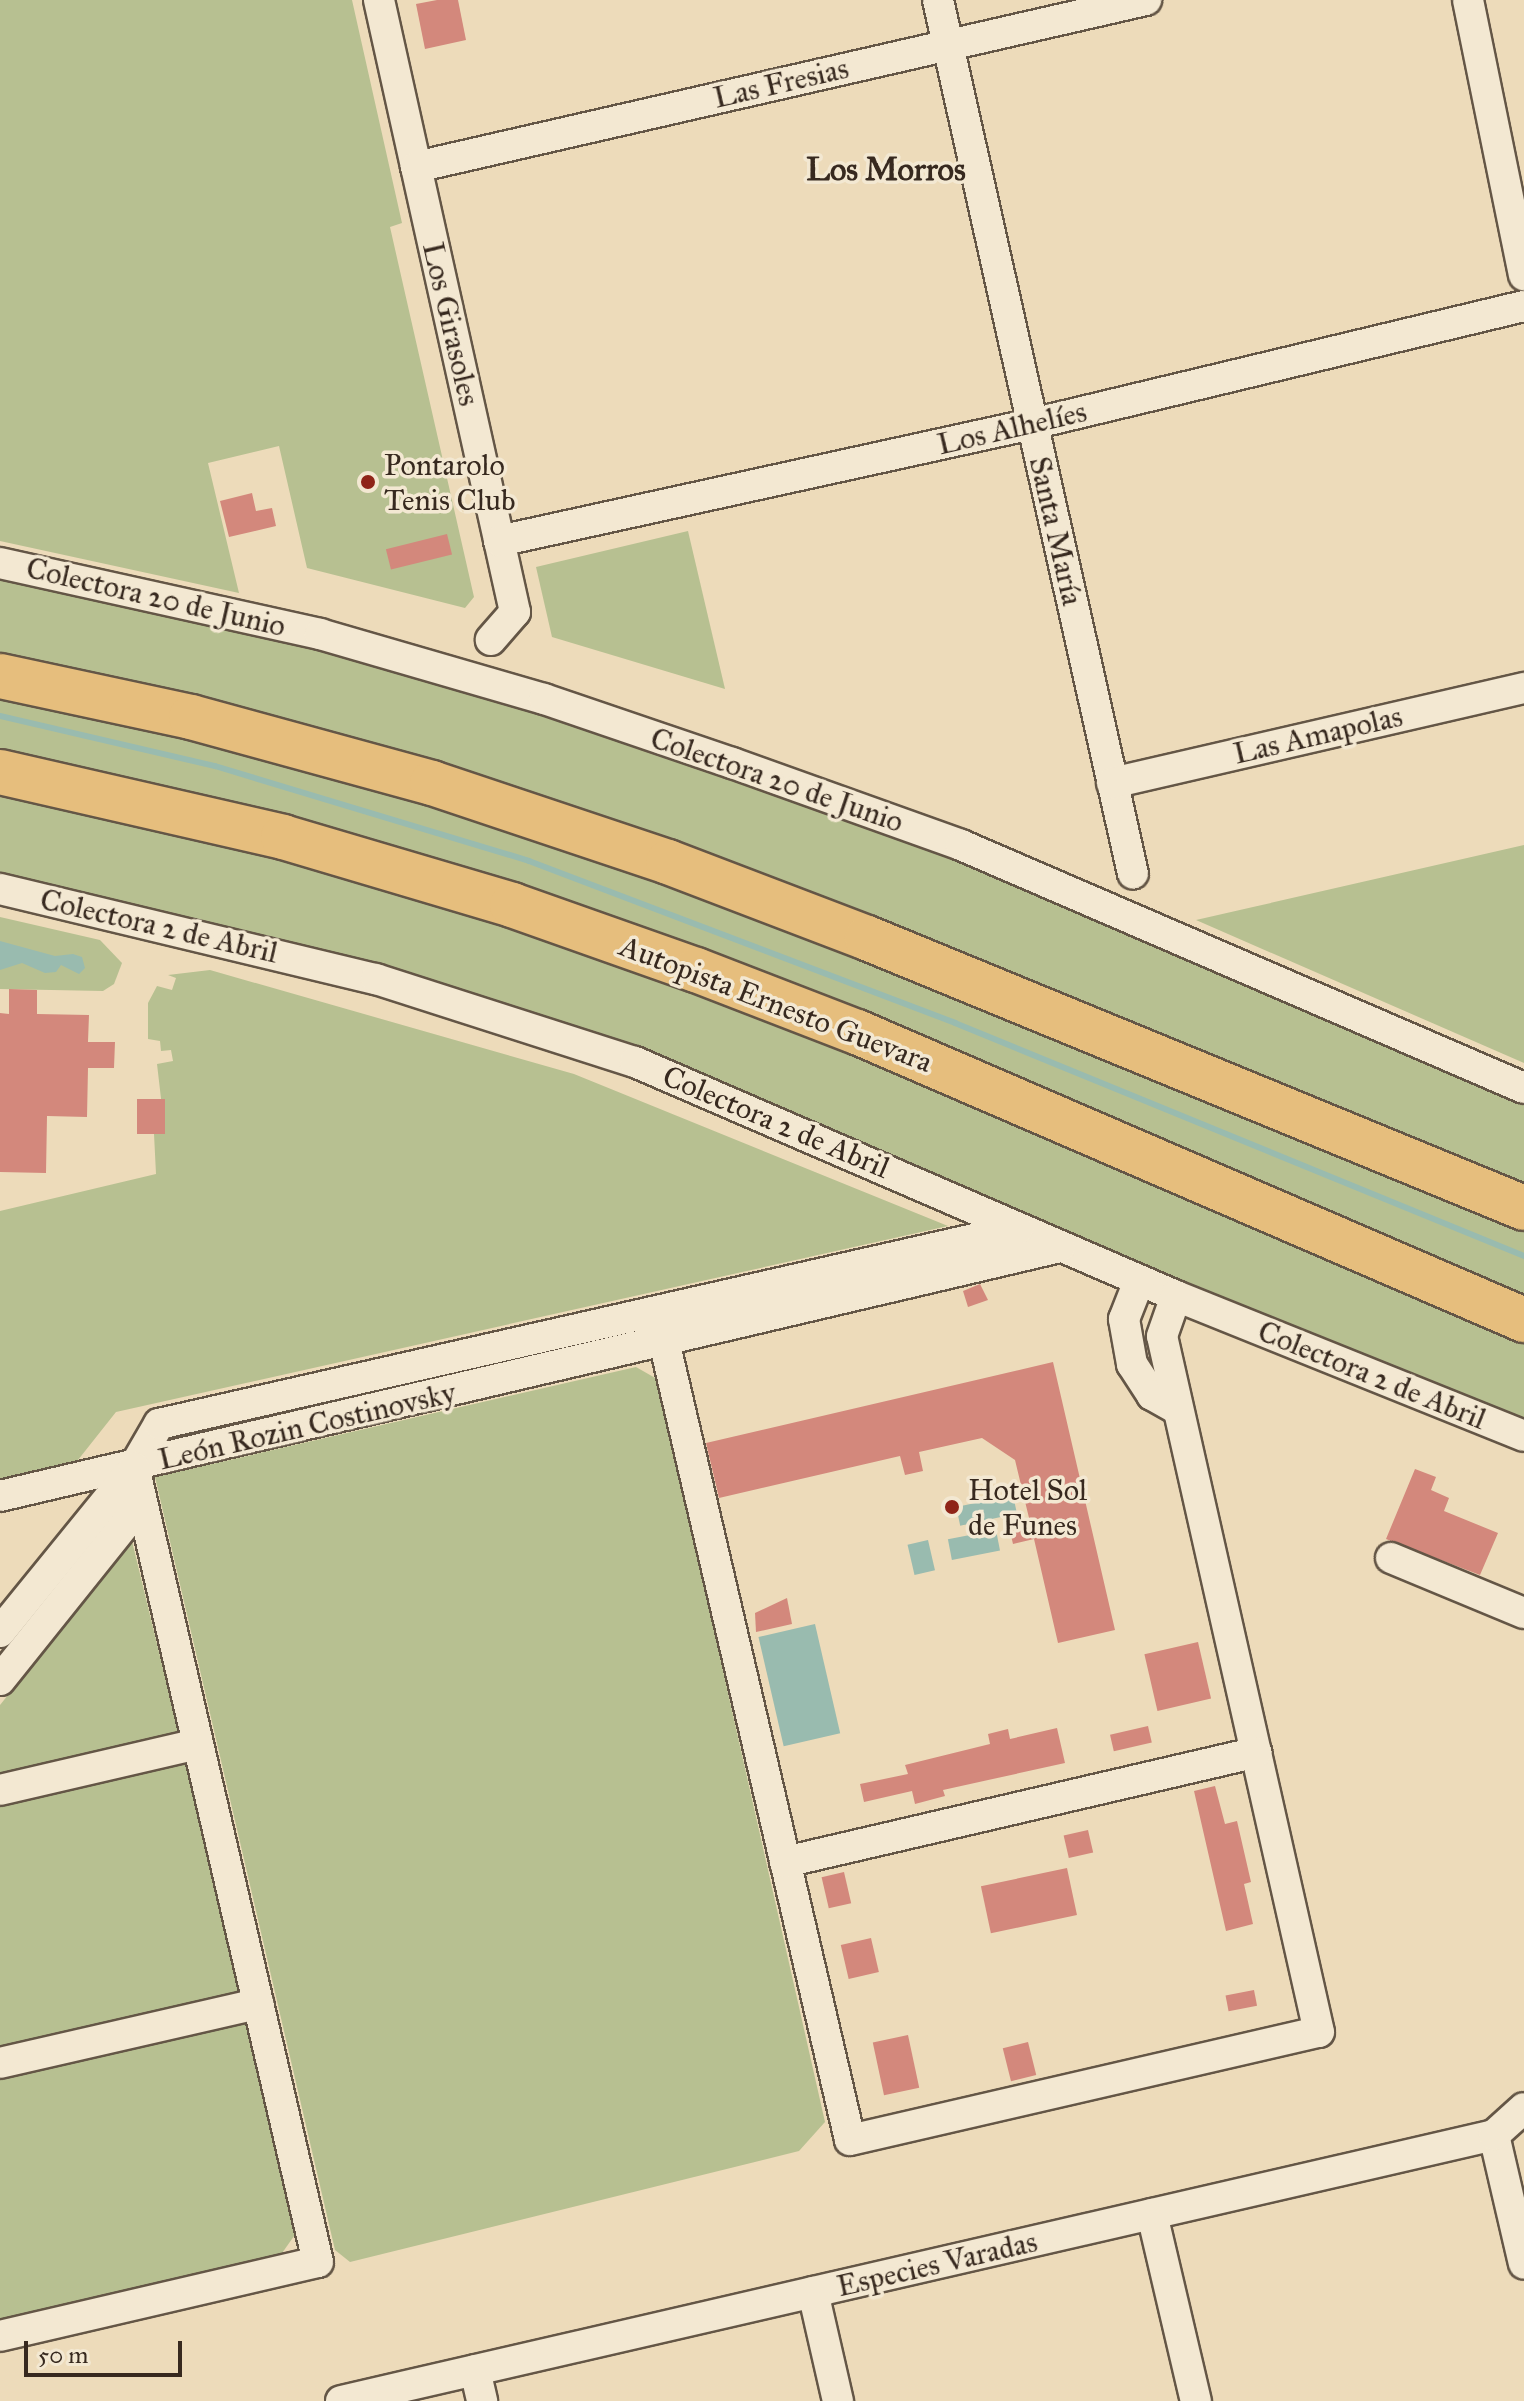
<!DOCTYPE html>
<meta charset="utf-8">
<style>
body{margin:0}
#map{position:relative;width:1524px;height:2401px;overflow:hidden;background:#eddbba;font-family:"IM FELL Great Primer",serif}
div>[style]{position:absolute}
.green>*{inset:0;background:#b7c091;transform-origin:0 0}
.water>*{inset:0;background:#99bbaf;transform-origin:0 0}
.stream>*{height:6px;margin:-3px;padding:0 3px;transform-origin:3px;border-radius:3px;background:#99bbaf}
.building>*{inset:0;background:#d3887c;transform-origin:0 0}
.roads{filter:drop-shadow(2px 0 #645646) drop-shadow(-2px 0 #645646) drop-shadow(0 2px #645646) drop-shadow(0 -2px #645646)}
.minor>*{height:30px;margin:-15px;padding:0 15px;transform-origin:15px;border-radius:15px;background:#f3e8d2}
.highway>*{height:44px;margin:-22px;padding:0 22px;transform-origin:22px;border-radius:22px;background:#e6be7d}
.dots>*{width:22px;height:22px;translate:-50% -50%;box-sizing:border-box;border:4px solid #f3e8d2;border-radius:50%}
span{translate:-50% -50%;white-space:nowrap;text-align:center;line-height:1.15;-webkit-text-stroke:7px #f3e8d2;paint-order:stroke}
.street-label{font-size:30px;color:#37291f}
.poi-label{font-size:30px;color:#37291f}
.left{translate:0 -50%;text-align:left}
.neighbourhood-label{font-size:32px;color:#37291f;font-weight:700}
.scale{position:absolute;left:24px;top:2341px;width:158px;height:36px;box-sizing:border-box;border:4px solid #37291f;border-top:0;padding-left:10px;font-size:24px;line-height:28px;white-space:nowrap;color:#37291f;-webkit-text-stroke:6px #f3e8d2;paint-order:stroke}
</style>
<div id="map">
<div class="green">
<i style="clip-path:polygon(0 0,352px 0,402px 223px,390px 227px,474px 597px,465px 608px,307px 568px,279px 446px,208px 463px,239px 593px,0 541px)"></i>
<i style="clip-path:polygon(688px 531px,725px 689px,552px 637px,536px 567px)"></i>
<i style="clip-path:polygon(0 563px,65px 576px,732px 763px,1524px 1088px,1524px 1436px,635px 1062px,0 889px)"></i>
<i style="clip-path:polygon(1524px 845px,1524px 1063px,1196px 920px,1253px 907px)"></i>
<i style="clip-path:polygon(0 917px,100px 940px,122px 963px,114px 984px,103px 991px,0 989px)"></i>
<i style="clip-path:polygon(210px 970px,574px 1074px,948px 1226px,116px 1412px,74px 1465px,0 1481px,0 1211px,156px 1174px,154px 1134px,165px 1133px,157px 1064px,173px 1061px,171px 1050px,161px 1051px,160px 1041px,148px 1039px,148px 1003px,157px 986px,172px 990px,176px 978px,168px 975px)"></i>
<i style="left:616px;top:1330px;width:9px;height:458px;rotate:77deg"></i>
<i style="clip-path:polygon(636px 1367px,657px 1379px,825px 2122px,799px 2151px,350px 2262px,335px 2250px,155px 1477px)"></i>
<i style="clip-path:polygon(132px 1541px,299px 2229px,280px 2256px,0 2321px,0 1705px)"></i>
</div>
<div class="water">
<i style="clip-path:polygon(0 941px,55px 956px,73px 954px,82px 957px,85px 968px,79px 974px,61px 965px,56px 972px,45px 973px,22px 963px,0 970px)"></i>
<i style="left:1013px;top:1495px;width:19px;height:58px;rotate:78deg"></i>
<i style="left:996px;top:1530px;width:21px;height:49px;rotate:79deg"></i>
<i style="left:928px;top:1540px;width:31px;height:21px;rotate:77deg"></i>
<i style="left:815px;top:1624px;width:112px;height:58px;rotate:77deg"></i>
</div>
<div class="stream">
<i style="left:0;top:716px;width:221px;rotate:13.1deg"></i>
<i style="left:215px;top:766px;width:328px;rotate:16.8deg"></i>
<i style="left:529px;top:861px;width:456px;rotate:20.8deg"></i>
<i style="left:955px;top:1023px;width:615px;rotate:22.27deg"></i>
</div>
<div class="building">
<i style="clip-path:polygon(437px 0,458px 0,466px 40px,425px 49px,416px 4px)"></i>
<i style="clip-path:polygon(252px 493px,256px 511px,272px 508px,276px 526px,229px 537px,220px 501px)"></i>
<i style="left:447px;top:534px;width:21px;height:63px;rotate:76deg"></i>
<i style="clip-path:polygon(9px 989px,37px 990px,37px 1014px,89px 1015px,88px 1042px,115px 1042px,114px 1068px,88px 1068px,87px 1117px,47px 1116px,46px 1173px,0 1172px,0 1013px,9px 1014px)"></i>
<i style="left:137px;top:1099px;width:28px;height:35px"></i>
<i style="clip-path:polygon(980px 1284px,988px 1300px,968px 1307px,963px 1291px)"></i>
<i style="clip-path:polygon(1053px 1362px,1115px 1630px,1058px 1643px,1034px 1539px,1013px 1544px,1009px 1527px,1030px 1522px,1015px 1460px,982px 1438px,919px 1452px,923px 1471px,905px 1475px,900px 1456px,719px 1498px,706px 1443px)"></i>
<i style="clip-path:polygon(1415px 1469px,1436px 1477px,1431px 1490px,1449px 1498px,1444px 1511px,1498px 1533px,1480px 1575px,1386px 1539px)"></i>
<i style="clip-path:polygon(787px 1598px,792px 1624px,756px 1632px,755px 1613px)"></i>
<i style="left:1198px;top:1642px;width:58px;height:55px;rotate:77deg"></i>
<i style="left:1148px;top:1726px;width:17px;height:39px;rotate:77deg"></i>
<i style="clip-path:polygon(1057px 1728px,1065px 1763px,943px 1790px,945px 1796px,915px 1804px,912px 1791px,864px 1802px,860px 1784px,908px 1774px,905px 1765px,990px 1744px,988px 1734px,1008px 1729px,1010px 1739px)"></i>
<i style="clip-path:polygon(1215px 1786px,1225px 1824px,1237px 1821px,1251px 1882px,1244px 1884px,1253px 1924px,1226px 1931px,1194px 1791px)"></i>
<i style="left:1088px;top:1830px;width:23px;height:25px;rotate:77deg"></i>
<i style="left:1067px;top:1868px;width:48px;height:88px;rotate:78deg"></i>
<i style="left:844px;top:1872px;width:32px;height:23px;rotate:77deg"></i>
<i style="left:871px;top:1938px;width:35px;height:31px;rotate:77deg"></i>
<i style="left:1254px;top:1990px;width:16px;height:29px;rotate:79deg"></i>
<i style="left:908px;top:2035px;width:54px;height:36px;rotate:78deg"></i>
<i style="left:1028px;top:2042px;width:34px;height:26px;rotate:76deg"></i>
</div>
<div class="roads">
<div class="minor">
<i style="left:379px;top:0;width:627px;rotate:77.47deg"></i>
<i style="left:515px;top:612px;width:37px;rotate:131deg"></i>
<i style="left:938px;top:0;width:895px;rotate:77.42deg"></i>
<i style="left:1468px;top:0;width:281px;rotate:78.5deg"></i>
<i style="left:416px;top:167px;width:749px;rotate:-12.89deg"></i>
<i style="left:499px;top:541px;width:546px;rotate:-12.38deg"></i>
<i style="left:1032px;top:424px;width:506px;rotate:-13.49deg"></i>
<i style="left:0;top:563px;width:328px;rotate:12.5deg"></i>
<i style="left:320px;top:634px;width:233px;rotate:16.2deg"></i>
<i style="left:544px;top:699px;width:199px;rotate:18.8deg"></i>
<i style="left:732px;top:763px;width:243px;rotate:19.7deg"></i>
<i style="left:961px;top:845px;width:613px;rotate:23.35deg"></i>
<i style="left:1112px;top:783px;width:423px;rotate:-13deg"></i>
<i style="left:0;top:889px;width:387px;rotate:13.5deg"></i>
<i style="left:376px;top:979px;width:272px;rotate:17.8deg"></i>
<i style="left:635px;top:1062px;width:589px;rotate:23.39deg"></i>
<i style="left:1176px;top:1296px;width:375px;rotate:21.9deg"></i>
<i style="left:1139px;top:1281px;width:41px;rotate:111.5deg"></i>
<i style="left:1124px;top:1319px;width:46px;rotate:79.9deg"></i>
<i style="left:1132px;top:1364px;width:37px;rotate:57deg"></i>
<i style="left:1152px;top:1395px;width:29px;rotate:29deg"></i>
<i style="left:657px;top:1311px;width:851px;rotate:76.89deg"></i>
<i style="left:850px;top:2140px;width:481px;rotate:-13deg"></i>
<i style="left:1319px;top:2032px;width:713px;rotate:-102.71deg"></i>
<i style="left:1162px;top:1336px;width:42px;rotate:-70.7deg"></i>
<i style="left:0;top:1496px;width:1089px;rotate:-13.22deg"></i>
<i style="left:1391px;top:1558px;width:144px;rotate:22.5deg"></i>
<i style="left:0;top:1632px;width:213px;rotate:-50.9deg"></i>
<i style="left:134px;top:1467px;width:50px;rotate:-59.8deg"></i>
<i style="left:159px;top:1424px;width:881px;rotate:-12.79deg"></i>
<i style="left:0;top:1680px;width:227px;rotate:-51.3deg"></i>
<i style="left:0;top:1790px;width:203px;rotate:-13.1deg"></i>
<i style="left:785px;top:1862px;width:484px;rotate:-13.1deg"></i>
<i style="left:0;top:2063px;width:265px;rotate:-12.9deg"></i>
<i style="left:1494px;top:2135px;width:132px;rotate:76.9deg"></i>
<i style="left:1152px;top:2214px;width:192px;rotate:76.8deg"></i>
<i style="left:813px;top:2292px;width:112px;rotate:77.1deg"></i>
<i style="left:0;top:2336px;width:326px;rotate:-13.1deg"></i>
<i style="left:318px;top:2262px;width:816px;rotate:-103.03deg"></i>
<i style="left:475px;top:2370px;width:32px;rotate:77deg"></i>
<i style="left:341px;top:2401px;width:1183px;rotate:-12.99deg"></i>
<i style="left:1494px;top:2135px;width:40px;rotate:-42deg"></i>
</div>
<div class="highway">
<i style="left:0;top:676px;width:195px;rotate:12.1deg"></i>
<i style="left:191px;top:717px;width:250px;rotate:15.3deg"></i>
<i style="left:432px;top:783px;width:249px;rotate:18.5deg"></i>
<i style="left:668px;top:862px;width:213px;rotate:20.9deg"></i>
<i style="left:867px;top:938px;width:710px;rotate:22.34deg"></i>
<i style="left:0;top:772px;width:290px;rotate:12.9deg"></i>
<i style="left:283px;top:837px;width:239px;rotate:16.5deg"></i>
<i style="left:512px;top:905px;width:195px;rotate:19.5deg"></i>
<i style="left:696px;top:970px;width:173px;rotate:21.1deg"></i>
<i style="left:857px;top:1032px;width:727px;rotate:23.35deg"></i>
</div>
</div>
<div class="dots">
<i style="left:368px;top:482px;background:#8f2418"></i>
<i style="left:952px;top:1507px;background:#8f2418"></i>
</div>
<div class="street-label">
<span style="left:781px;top:83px;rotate:-13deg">Las Fresias</span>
<span style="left:451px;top:324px;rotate:77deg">Los Girasoles</span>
<span style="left:1012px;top:428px;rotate:-13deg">Los Alhelíes</span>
<span style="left:1056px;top:531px;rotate:77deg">Santa María</span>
<span style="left:156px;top:597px;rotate:13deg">Colectora 20 de Junio</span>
<span style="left:1318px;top:735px;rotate:-13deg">Las Amapolas</span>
<span style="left:777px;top:780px;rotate:19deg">Colectora 20 de Junio</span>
<span style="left:159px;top:926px;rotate:13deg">Colectora 2 de Abril</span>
<span style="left:776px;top:1004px;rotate:21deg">Autopista Ernesto Guevara</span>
<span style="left:776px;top:1122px;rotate:23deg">Colectora 2 de Abril</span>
<span style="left:1372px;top:1375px;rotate:22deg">Colectora 2 de Abril</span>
<span style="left:307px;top:1426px;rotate:-13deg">León Rozin Costinovsky</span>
<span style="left:937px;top:2264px;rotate:-13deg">Especies Varadas</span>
</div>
<div class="poi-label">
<span class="left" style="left:384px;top:482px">Pontarolo<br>Tenis Club</span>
<span class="left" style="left:968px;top:1507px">Hotel Sol<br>de Funes</span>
</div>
<div class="neighbourhood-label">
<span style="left:886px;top:170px">Los Morros</span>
</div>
<div class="scale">50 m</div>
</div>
